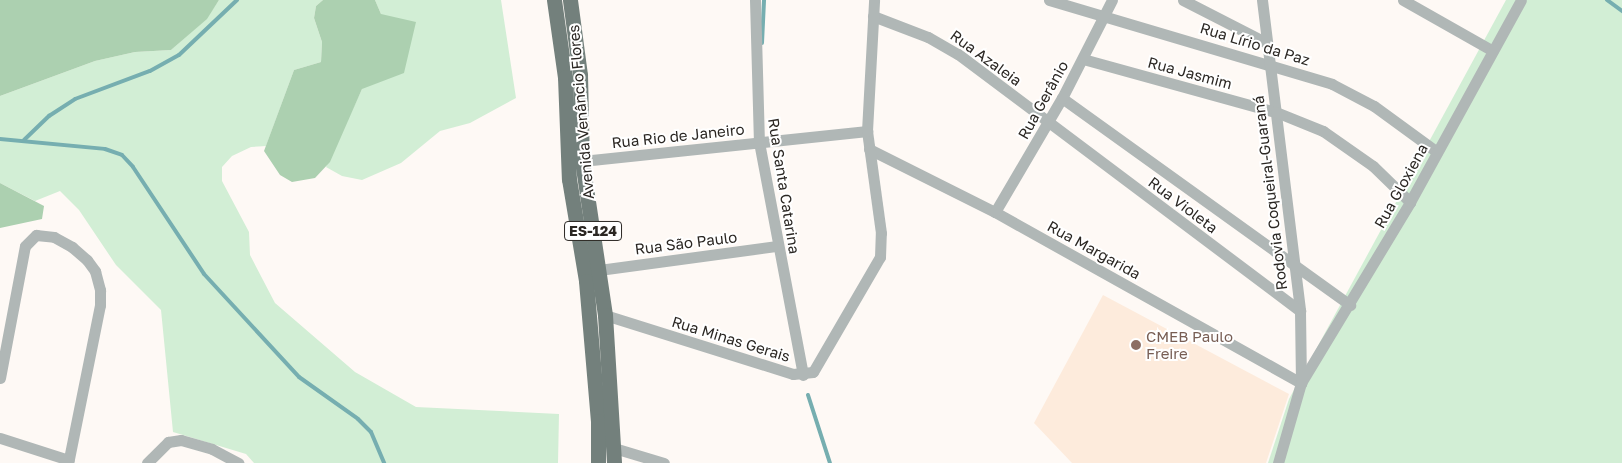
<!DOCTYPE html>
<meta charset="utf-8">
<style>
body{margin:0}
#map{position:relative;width:1622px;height:463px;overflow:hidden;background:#fef9f5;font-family:"Golos Text",sans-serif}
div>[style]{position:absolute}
.built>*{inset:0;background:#fdebdc}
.green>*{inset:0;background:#d2eed5}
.forest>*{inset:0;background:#acd0b0}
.stream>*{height:4px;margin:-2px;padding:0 2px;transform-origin:2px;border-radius:2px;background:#76aeb0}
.minor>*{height:11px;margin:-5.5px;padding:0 5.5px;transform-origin:5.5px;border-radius:5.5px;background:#b0b7b6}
.major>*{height:15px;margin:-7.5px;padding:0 7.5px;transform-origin:7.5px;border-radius:7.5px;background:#73807c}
.dots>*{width:14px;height:14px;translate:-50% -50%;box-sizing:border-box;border:2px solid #fff;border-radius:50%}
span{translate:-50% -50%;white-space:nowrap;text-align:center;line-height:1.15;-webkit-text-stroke:4px #fff;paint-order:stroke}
.shield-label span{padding:1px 4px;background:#fff;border:1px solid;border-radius:4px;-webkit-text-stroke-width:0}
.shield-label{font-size:14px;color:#2b2723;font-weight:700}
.street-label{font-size:15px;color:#2b2723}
.education-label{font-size:15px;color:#785e54}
.left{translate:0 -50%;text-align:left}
</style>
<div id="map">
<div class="built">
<i style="clip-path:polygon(1103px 295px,1289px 394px,1266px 463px,1072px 463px,1034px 423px)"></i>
</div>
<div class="green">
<i style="clip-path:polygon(219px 0,323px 0,316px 6px,314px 18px,322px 42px,321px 62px,294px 70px,266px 146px,251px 147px,232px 156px,222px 167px,222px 181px,249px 232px,250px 255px,275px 303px,355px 372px,416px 407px,559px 414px,558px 463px,254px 463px,246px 454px,173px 432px,161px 310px,116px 265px,79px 210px,60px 191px,35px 201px,0 183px,0 96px,95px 61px,135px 52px,171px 50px,206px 19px)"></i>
<i style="clip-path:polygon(375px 0,501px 0,516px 98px,470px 123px,440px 131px,401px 163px,362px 180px,342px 176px,326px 167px,362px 89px,381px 14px)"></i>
<i style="clip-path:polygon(1506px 0,1622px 0,1622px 463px,1268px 463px,1289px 399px)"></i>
</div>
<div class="forest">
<i style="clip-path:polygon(0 0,219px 0,207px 19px,171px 50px,135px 52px,95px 61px,0 96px)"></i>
<i style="clip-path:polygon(323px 0,375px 0,381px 14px,416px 22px,404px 73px,362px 89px,330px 162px,315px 178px,292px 182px,280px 175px,264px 151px,294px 70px,321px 62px,322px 42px,314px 18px,316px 6px)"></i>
<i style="clip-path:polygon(0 183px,44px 206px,42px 219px,0 228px)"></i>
</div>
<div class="stream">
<i style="left:1607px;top:0;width:19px;rotate:36deg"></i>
<i style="left:762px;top:43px;width:43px;rotate:-87.3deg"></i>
<i style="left:0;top:139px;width:105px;rotate:5.4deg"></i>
<i style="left:105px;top:149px;width:18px;rotate:19deg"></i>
<i style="left:122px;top:155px;width:16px;rotate:47deg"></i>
<i style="left:133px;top:167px;width:128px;rotate:56.4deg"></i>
<i style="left:204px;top:274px;width:140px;rotate:47.3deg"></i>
<i style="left:299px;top:377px;width:72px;rotate:35.4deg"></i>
<i style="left:358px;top:419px;width:18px;rotate:45deg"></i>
<i style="left:371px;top:432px;width:34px;rotate:67deg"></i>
<i style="left:24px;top:140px;width:35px;rotate:-44deg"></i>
<i style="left:49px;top:116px;width:31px;rotate:-33deg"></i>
<i style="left:75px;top:99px;width:80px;rotate:-20.5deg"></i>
<i style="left:150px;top:71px;width:33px;rotate:-29deg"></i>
<i style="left:179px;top:55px;width:80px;rotate:-43.5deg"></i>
<i style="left:808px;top:395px;width:71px;rotate:72.1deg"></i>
</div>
<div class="minor">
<i style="left:755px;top:0;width:142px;rotate:88.4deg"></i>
<i style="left:759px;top:142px;width:237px;rotate:79.3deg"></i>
<i style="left:1049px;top:0;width:295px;rotate:16.5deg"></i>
<i style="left:1332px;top:84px;width:47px;rotate:27.6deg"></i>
<i style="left:1374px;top:106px;width:78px;rotate:36.1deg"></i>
<i style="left:1183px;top:0;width:94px;rotate:27.1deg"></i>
<i style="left:1262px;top:0;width:313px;rotate:83deg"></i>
<i style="left:1300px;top:311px;width:72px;rotate:89.2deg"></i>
<i style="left:1403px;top:0;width:103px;rotate:29.5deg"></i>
<i style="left:873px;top:16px;width:59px;rotate:20.9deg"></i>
<i style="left:928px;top:37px;width:34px;rotate:30deg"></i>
<i style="left:958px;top:54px;width:428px;rotate:36.9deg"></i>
<i style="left:1083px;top:59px;width:200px;rotate:15.4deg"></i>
<i style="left:1276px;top:112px;width:51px;rotate:22deg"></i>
<i style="left:1323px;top:131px;width:61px;rotate:35deg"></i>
<i style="left:1373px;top:166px;width:52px;rotate:44.2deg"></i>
<i style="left:1062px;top:98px;width:355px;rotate:35.7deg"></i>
<i style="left:869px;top:149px;width:141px;rotate:26.6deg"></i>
<i style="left:995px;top:212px;width:351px;rotate:29.2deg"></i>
<i style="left:582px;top:161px;width:287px;rotate:-6deg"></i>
<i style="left:995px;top:212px;width:132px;rotate:-59.6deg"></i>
<i style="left:1062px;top:98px;width:110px;rotate:-63deg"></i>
<i style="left:599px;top:270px;width:180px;rotate:-7.7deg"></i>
<i style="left:605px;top:315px;width:197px;rotate:17.4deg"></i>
<i style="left:793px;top:374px;width:20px;rotate:-6deg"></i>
<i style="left:813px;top:372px;width:133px;rotate:-59.8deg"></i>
<i style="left:880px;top:257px;width:24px;rotate:-88deg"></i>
<i style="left:881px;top:233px;width:103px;rotate:-97.8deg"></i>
<i style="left:867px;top:131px;width:131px;rotate:-86.9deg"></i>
<i style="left:0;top:378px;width:134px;rotate:-79.3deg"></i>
<i style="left:25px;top:246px;width:16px;rotate:-45deg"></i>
<i style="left:36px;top:235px;width:18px;rotate:6deg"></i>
<i style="left:54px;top:237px;width:21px;rotate:29deg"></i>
<i style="left:72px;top:247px;width:20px;rotate:41deg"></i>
<i style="left:87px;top:260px;width:14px;rotate:54deg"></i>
<i style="left:95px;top:271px;width:20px;rotate:75deg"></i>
<i style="left:100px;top:290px;width:15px;rotate:90deg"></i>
<i style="left:100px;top:305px;width:161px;rotate:101.4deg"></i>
<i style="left:0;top:438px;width:72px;rotate:17.7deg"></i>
<i style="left:614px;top:448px;width:52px;rotate:16.7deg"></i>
<i style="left:147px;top:463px;width:30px;rotate:-45deg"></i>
<i style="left:168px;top:442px;width:13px;rotate:-9deg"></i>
<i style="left:181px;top:440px;width:32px;rotate:16deg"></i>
<i style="left:212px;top:449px;width:30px;rotate:28deg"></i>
<i style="left:1278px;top:463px;width:83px;rotate:-74deg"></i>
<i style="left:1301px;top:383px;width:211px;rotate:-58.9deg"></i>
<i style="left:1410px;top:202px;width:230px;rotate:-61.2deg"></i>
</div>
<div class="major">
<i style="left:554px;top:0;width:78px;rotate:81.9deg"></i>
<i style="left:565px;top:77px;width:102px;rotate:87.8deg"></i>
<i style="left:569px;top:179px;width:103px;rotate:80.5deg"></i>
<i style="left:586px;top:281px;width:141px;rotate:85.1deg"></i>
<i style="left:598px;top:421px;width:42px;rotate:90deg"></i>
<i style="left:570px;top:0;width:76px;rotate:82.4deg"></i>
<i style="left:580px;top:75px;width:86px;rotate:88.7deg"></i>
<i style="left:582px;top:161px;width:156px;rotate:81.5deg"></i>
<i style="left:605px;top:315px;width:148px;rotate:86.5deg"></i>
</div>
<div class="dots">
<i style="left:1136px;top:345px;background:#8d6e63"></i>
</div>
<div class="shield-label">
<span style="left:593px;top:231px">ES-124</span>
</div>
<div class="street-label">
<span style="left:1255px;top:44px;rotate:17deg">Rua Lírio da Paz</span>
<span style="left:986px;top:58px;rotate:36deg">Rua Azaleia</span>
<span style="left:1190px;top:73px;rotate:15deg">Rua Jasmim</span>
<span style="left:1043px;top:100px;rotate:-61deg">Rua Gerânio</span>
<span style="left:581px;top:112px;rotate:-95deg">Avenida Venâncio Flores</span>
<span style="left:678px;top:136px;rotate:-6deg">Rua Rio de Janeiro</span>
<span style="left:784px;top:186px;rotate:81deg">Rua Santa Catarina</span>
<span style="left:1401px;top:186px;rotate:-61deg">Rua Gloxiena</span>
<span style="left:1270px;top:193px;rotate:-97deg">Rodovia Coqueiral-Guaraná</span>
<span style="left:1183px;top:205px;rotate:37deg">Rua Violeta</span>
<span style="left:686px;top:243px;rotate:-7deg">Rua São Paulo</span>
<span style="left:1094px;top:250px;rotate:29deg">Rua Margarida</span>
<span style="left:731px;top:339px;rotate:17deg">Rua Minas Gerais</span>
</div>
<div class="education-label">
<span class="left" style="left:1146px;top:345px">CMEB Paulo<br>Freire</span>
</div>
</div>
